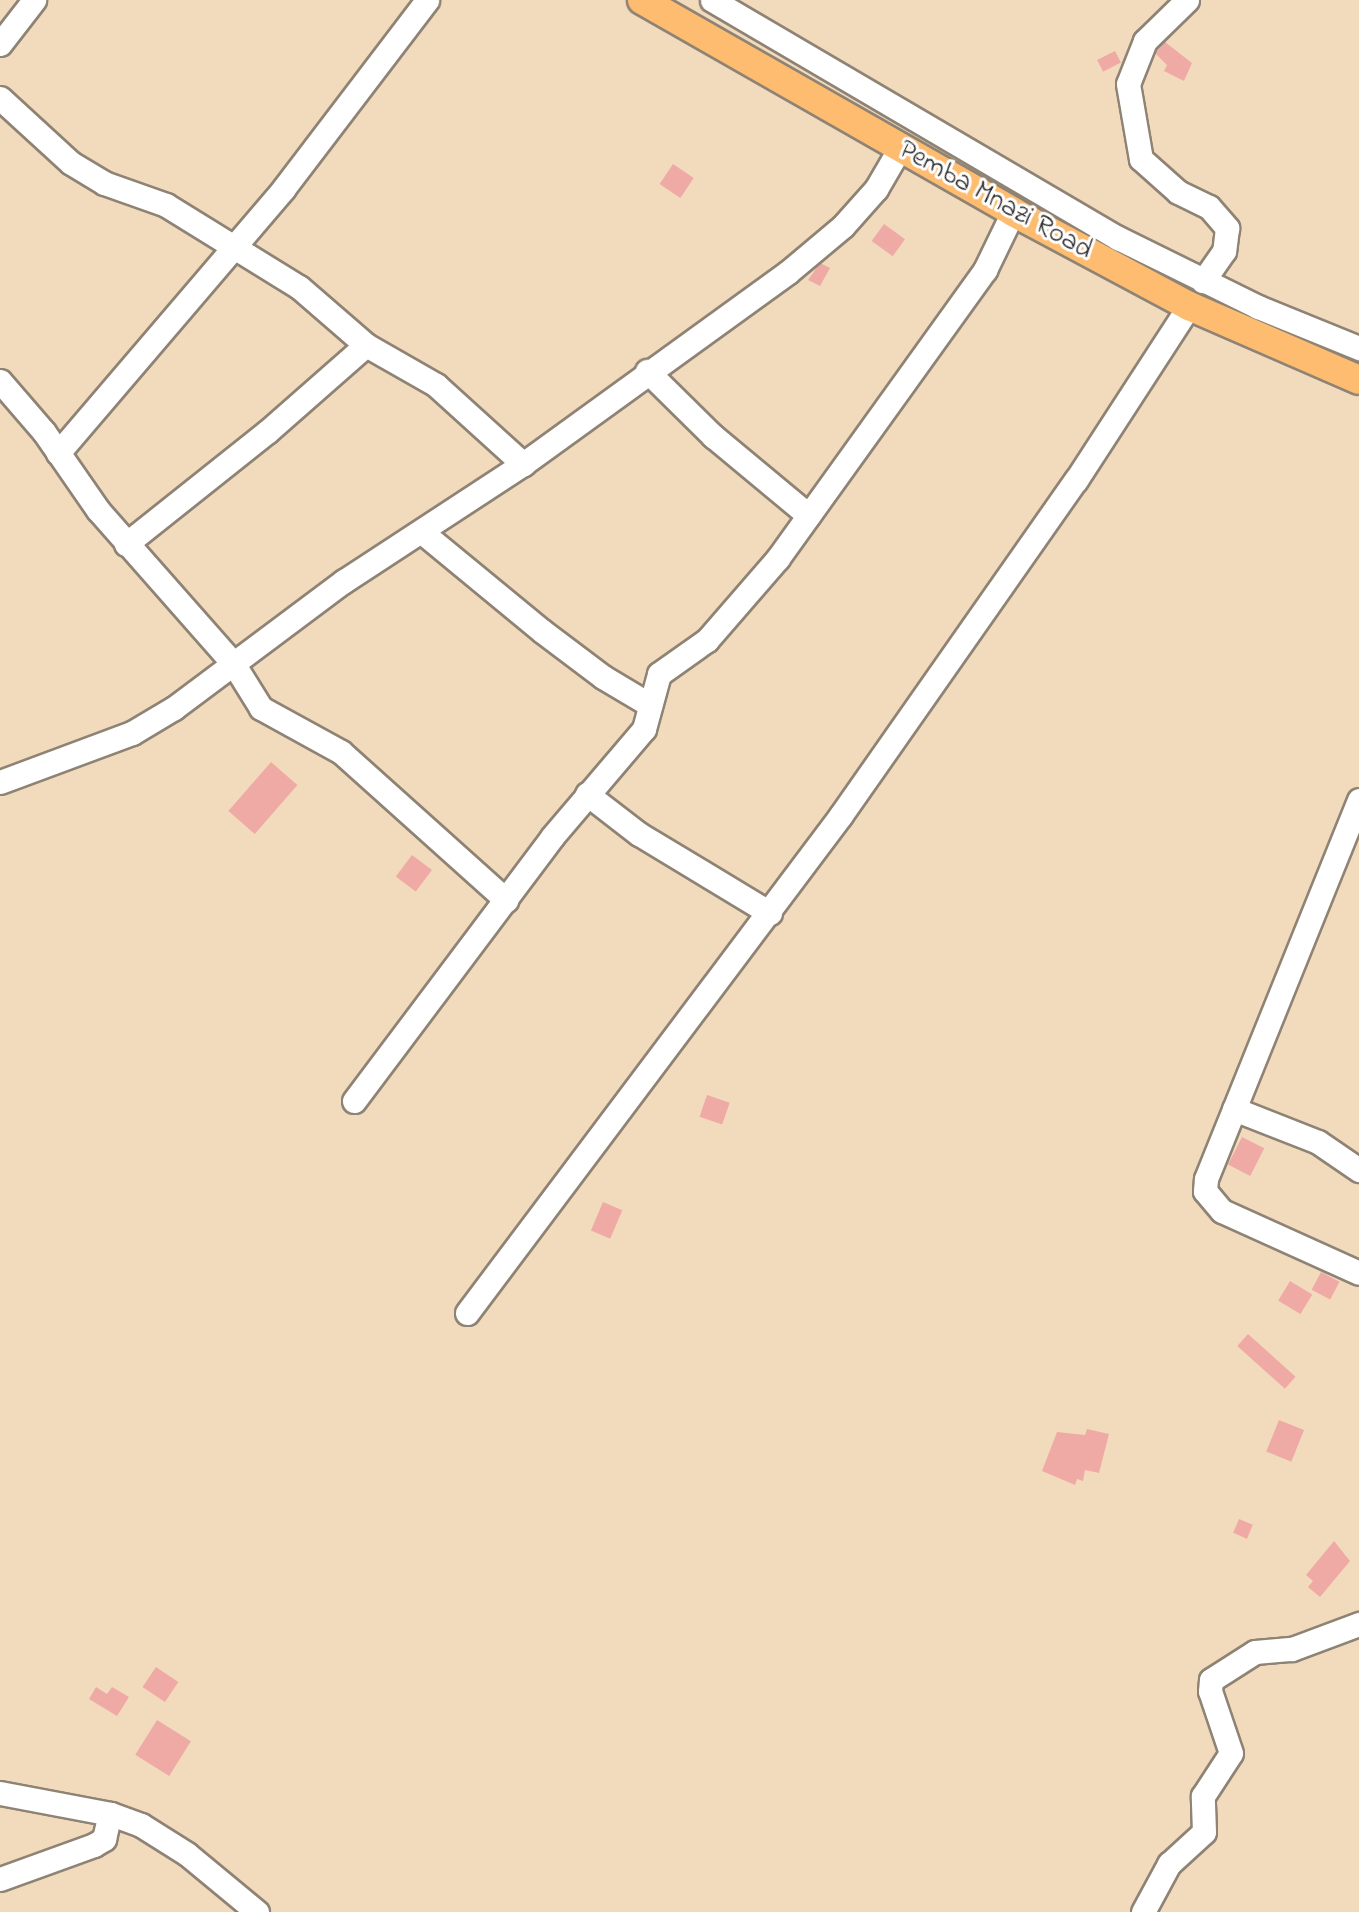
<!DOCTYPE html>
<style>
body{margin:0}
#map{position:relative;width:1359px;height:1912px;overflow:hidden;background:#f2dbbd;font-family:"Indie Flower",sans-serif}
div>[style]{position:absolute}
.building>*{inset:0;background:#efaaa5;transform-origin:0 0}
.roads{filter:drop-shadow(2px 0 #8e8374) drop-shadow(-2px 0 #8e8374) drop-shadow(0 2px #8e8374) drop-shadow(0 -2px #8e8374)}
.minor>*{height:23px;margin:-11.5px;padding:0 11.5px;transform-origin:11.5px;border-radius:11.5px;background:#fff}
.major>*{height:28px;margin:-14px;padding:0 14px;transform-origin:14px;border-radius:14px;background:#fdbc70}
span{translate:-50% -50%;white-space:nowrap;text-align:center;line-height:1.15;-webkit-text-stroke:6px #fff;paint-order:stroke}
.street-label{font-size:28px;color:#2b2b2b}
</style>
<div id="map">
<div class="building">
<i style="clip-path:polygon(1165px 42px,1192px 63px,1184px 81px,1164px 71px,1167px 65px,1155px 53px)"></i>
<i style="left:1115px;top:51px;width:13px;height:20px;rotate:63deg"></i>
<i style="left:673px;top:164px;width:25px;height:24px;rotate:34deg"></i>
<i style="left:884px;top:224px;width:26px;height:21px;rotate:36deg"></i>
<i style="clip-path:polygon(820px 263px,830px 268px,820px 286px,808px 280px)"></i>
<i style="left:271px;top:762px;width:35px;height:65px;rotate:41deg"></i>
<i style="left:412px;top:855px;width:25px;height:27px;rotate:37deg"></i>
<i style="left:707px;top:1095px;width:24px;height:23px;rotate:19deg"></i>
<i style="left:1242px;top:1137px;width:25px;height:31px;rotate:27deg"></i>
<i style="left:603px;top:1202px;width:21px;height:31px;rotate:23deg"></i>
<i style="left:1321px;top:1272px;width:21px;height:20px;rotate:28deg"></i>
<i style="left:1290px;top:1281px;width:26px;height:23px;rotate:31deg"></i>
<i style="left:1248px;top:1334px;width:64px;height:16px;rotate:42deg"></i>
<i style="left:1279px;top:1420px;width:27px;height:34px;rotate:22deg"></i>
<i style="clip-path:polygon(1087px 1429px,1109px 1434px,1099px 1473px,1085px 1470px,1083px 1481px,1077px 1479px,1075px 1485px,1042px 1471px,1057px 1432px,1085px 1435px)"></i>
<i style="left:1239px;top:1519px;width:15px;height:15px;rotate:23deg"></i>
<i style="clip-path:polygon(1334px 1541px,1350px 1561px,1320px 1597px,1308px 1587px,1313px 1581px,1306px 1575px)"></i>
<i style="left:156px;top:1667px;width:27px;height:24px;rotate:34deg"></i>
<i style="clip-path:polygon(96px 1687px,107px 1694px,112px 1687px,129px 1697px,117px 1716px,89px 1699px)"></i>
<i style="left:157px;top:1720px;width:40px;height:41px;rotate:32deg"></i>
</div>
<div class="roads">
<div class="minor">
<i style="left:712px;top:0;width:471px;rotate:30.4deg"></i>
<i style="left:1118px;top:238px;width:156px;rotate:26.2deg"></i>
<i style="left:1258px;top:307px;width:109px;rotate:22.1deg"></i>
<i style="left:1187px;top:0;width:59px;rotate:135.7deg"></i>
<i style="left:1145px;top:41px;width:46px;rotate:111.6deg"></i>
<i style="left:1128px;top:84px;width:76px;rotate:80.2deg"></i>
<i style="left:1141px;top:159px;width:50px;rotate:41.7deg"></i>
<i style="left:1178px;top:192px;width:34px;rotate:26deg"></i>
<i style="left:1209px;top:207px;width:28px;rotate:49deg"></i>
<i style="left:1227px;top:228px;width:23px;rotate:97deg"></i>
<i style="left:1224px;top:251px;width:37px;rotate:125deg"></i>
<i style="left:0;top:44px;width:56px;rotate:-52.3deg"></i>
<i style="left:0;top:98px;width:96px;rotate:42.5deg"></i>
<i style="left:71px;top:163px;width:39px;rotate:31deg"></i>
<i style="left:104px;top:183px;width:66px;rotate:19.5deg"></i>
<i style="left:166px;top:205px;width:156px;rotate:31.7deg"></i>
<i style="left:299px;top:287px;width:89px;rotate:40.9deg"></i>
<i style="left:366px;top:345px;width:81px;rotate:29.7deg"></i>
<i style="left:436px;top:385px;width:118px;rotate:42.2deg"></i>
<i style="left:647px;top:371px;width:93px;rotate:44.6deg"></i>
<i style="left:713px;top:436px;width:124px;rotate:39.7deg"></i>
<i style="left:0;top:381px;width:67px;rotate:49.2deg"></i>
<i style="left:44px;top:432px;width:95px;rotate:55.3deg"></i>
<i style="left:98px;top:510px;width:204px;rotate:48.6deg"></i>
<i style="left:233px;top:663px;width:53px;rotate:58.1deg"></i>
<i style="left:261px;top:708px;width:91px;rotate:28.8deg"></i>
<i style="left:341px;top:752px;width:222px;rotate:41.9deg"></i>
<i style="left:58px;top:453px;width:348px;rotate:-49.5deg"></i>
<i style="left:284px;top:188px;width:236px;rotate:-52.7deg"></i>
<i style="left:423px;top:533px;width:154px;rotate:39.5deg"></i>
<i style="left:542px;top:631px;width:76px;rotate:37deg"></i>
<i style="left:603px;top:677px;width:55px;rotate:30.8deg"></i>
<i style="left:126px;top:544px;width:181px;rotate:-38.5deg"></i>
<i style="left:268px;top:431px;width:130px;rotate:-41.3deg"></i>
<i style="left:0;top:782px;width:141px;rotate:-20.4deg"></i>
<i style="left:132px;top:733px;width:49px;rotate:-30.8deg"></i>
<i style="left:174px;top:708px;width:212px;rotate:-36.8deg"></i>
<i style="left:344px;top:581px;width:214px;rotate:-33.2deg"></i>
<i style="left:523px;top:464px;width:326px;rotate:-35.9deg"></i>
<i style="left:787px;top:273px;width:73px;rotate:-40deg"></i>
<i style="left:843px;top:226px;width:50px;rotate:-48.3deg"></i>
<i style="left:876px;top:189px;width:48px;rotate:-59.7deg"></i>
<i style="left:587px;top:794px;width:66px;rotate:37.6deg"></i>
<i style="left:639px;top:834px;width:153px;rotate:31.1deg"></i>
<i style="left:1359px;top:800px;width:409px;rotate:112deg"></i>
<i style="left:1206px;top:1179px;width:12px;rotate:95deg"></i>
<i style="left:1205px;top:1191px;width:26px;rotate:50deg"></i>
<i style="left:1222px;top:1211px;width:150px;rotate:24.3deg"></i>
<i style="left:354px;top:1101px;width:330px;rotate:-53.1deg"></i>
<i style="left:552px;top:837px;width:142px;rotate:-49.6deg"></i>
<i style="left:644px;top:729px;width:57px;rotate:-74.7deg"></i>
<i style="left:659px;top:674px;width:59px;rotate:-35.3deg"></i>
<i style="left:707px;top:640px;width:108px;rotate:-49.1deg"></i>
<i style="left:778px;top:558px;width:355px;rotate:-54.3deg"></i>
<i style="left:985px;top:270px;width:64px;rotate:-64.2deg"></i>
<i style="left:1234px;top:1109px;width:90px;rotate:21.4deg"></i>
<i style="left:1318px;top:1142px;width:50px;rotate:34.3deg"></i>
<i style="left:467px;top:1313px;width:623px;rotate:-53.09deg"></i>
<i style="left:841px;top:815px;width:409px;rotate:-55deg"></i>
<i style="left:1076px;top:480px;width:207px;rotate:-57deg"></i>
<i style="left:0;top:1793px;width:113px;rotate:10.7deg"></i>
<i style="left:111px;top:1814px;width:32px;rotate:20deg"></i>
<i style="left:141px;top:1825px;width:54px;rotate:32.2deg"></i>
<i style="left:187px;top:1854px;width:91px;rotate:39.6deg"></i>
<i style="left:0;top:1879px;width:100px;rotate:-19.9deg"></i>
<i style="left:94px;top:1845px;width:12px;rotate:-31deg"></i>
<i style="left:104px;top:1839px;width:26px;rotate:-77deg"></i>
<i style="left:1143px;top:1912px;width:55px;rotate:-61.6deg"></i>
<i style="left:1169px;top:1864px;width:47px;rotate:-42.4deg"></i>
<i style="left:1204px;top:1832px;width:36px;rotate:-92deg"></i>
<i style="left:1203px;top:1796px;width:51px;rotate:-56.9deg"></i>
<i style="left:1231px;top:1753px;width:65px;rotate:-108.7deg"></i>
<i style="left:1210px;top:1691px;width:11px;rotate:-85deg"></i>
<i style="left:1211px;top:1680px;width:52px;rotate:-32.5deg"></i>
<i style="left:1255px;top:1652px;width:37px;rotate:-5deg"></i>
<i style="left:1292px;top:1649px;width:72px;rotate:-20.5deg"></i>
</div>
<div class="major">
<i style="left:642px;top:0;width:427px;rotate:29.7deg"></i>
<i style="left:1013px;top:212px;width:200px;rotate:28.1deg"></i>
<i style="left:1189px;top:306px;width:185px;rotate:23.5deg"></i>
</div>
</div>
<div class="street-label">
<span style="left:995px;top:201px;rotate:29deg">Pemba Mnazi Road</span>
</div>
</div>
